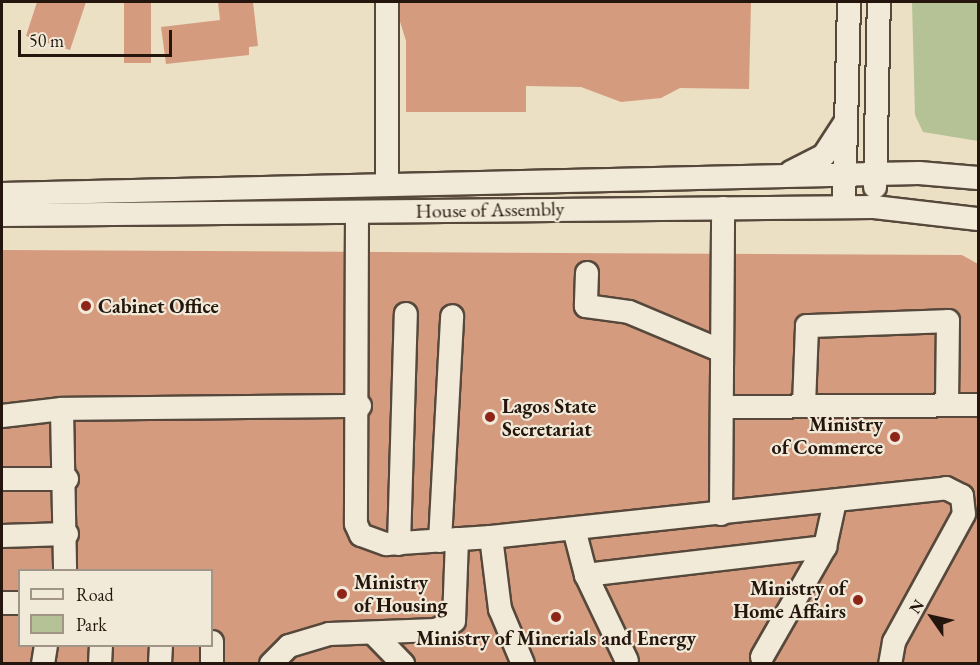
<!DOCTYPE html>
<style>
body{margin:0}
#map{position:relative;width:980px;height:665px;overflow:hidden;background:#ebdfc4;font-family:"EB Garamond",serif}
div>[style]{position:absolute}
.green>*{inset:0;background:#b4c296}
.building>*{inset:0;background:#d59b7f;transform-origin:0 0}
.roads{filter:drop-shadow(2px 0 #56483b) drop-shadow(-2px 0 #56483b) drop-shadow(0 2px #56483b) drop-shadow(0 -2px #56483b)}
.minor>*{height:22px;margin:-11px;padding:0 11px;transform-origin:11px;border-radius:11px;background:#f2ead9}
.dots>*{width:16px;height:16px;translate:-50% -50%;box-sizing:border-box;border:3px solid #f2ead9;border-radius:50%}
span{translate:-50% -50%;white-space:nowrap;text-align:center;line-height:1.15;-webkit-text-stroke:4.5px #f2ead9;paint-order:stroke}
.street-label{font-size:20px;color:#24150d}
.poi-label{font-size:20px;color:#24150d;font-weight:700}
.left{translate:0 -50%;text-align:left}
.right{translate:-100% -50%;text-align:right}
.frame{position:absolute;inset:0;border:3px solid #24150d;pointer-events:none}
.legend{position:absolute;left:18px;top:569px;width:195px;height:78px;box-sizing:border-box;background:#f2ead9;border:2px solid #a09587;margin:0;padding:8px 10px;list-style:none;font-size:18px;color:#24150d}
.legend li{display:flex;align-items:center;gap:12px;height:30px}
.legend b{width:30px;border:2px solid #a09587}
.north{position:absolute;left:902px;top:587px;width:60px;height:60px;-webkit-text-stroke:4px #f2ead9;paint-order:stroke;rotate:304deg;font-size:16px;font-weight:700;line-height:24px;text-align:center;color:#24150d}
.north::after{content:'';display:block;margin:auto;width:21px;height:27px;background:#24150d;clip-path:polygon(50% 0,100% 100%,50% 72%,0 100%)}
.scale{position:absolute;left:18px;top:30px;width:154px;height:27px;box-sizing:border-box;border:3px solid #24150d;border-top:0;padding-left:8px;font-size:18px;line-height:21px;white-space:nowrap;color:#24150d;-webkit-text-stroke:4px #f2ead9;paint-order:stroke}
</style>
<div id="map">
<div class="green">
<i style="clip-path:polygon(912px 2px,978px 2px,978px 141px,923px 132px,915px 115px)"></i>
</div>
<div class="building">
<i style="clip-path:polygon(37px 2px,86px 2px,70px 50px,26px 36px)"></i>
<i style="left:124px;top:2px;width:27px;height:61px"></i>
<i style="clip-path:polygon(218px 2px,253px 2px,258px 46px,249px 47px,249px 55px,166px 64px,161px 27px,220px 20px)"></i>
<i style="clip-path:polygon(394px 2px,751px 2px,749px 89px,680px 88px,661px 98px,621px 102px,581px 87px,526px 86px,526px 112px,406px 112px,406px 41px)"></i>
<i style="clip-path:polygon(evenodd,2px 250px,962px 255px,978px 264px,978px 664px,2px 664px,2px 250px,20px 570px,212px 570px,212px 646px,20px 646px,20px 570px)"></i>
</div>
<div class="roads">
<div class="minor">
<i style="left:387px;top:2px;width:182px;rotate:90deg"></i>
<i style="left:791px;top:172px;width:37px;rotate:-27deg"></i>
<i style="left:824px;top:155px;width:37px;rotate:-57deg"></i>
<i style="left:875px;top:187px;width:185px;rotate:-88.8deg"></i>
<i style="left:2px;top:194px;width:917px;rotate:-1.31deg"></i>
<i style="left:919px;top:173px;width:59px;rotate:4.8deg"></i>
<i style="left:844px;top:207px;width:205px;rotate:-88.6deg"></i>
<i style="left:357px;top:212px;width:312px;rotate:90.2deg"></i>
<i style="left:356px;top:524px;width:12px;rotate:66deg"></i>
<i style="left:361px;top:535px;width:27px;rotate:20deg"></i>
<i style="left:386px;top:544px;width:105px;rotate:-3.8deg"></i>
<i style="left:491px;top:537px;width:458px;rotate:-6.1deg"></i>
<i style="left:946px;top:488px;width:18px;rotate:27deg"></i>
<i style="left:962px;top:496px;width:18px;rotate:84deg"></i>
<i style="left:964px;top:514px;width:146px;rotate:118.7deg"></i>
<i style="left:894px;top:642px;width:22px;rotate:100deg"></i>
<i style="left:2px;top:215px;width:872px;rotate:-0.53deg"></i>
<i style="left:874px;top:207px;width:105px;rotate:6.6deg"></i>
<i style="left:587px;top:273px;width:33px;rotate:92deg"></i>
<i style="left:586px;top:306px;width:43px;rotate:7.9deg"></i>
<i style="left:629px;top:312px;width:101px;rotate:22.8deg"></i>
<i style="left:804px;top:405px;width:79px;rotate:-87.8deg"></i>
<i style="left:807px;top:326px;width:141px;rotate:-2deg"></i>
<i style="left:948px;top:321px;width:83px;rotate:90.7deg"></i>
<i style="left:722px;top:407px;width:256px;rotate:-0.4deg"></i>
<i style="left:62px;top:409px;width:161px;rotate:88.9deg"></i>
<i style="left:2px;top:416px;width:60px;rotate:-6.7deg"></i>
<i style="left:62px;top:409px;width:298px;rotate:-0.6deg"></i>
<i style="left:2px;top:479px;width:65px"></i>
<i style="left:721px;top:514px;width:306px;rotate:-89.6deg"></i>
<i style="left:574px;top:529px;width:48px;rotate:75.4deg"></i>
<i style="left:586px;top:575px;width:95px;rotate:64.5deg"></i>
<i style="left:2px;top:536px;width:65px;rotate:-1.8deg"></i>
<i style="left:491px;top:537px;width:73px;rotate:82.9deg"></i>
<i style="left:500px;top:609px;width:60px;rotate:67.3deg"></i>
<i style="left:440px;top:541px;width:225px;rotate:-86.9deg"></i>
<i style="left:399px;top:544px;width:230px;rotate:-88.3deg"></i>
<i style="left:586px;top:575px;width:241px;rotate:-6.7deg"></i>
<i style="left:2px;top:603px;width:18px"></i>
<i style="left:374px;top:634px;width:42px;rotate:46deg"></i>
<i style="left:212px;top:642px;width:22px;rotate:90deg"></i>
<i style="left:762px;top:657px;width:127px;rotate:-60.2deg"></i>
<i style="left:825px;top:547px;width:47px;rotate:-77.7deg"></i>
<i style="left:43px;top:664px;width:18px;rotate:-81deg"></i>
<i style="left:100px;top:664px;width:18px;rotate:-87deg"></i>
<i style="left:160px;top:664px;width:18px;rotate:-87deg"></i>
<i style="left:271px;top:664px;width:25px;rotate:-45deg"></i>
<i style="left:289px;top:646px;width:42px;rotate:-16.7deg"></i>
<i style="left:329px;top:634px;width:107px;rotate:-2.1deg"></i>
<i style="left:436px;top:630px;width:20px;rotate:-27deg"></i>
<i style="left:454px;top:621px;width:82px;rotate:-87.9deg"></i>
</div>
</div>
<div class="dots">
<i style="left:86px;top:306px;background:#8f2418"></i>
<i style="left:490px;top:417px;background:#8f2418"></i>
<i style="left:895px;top:437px;background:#8f2418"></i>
<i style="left:342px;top:594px;background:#8f2418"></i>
<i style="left:858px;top:600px;background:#8f2418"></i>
<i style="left:556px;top:617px;background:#8f2418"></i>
</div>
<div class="street-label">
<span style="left:490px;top:210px;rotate:-1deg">House of Assembly</span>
</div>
<div class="poi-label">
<span class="left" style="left:98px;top:306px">Cabinet Office</span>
<span class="left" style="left:502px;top:418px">Lagos State<br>Secretariat</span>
<span class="right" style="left:883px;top:436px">Ministry<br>of Commerce</span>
<span class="left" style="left:354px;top:594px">Ministry<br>of Housing</span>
<span class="right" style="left:846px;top:600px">Ministry of<br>Home Affairs</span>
<span style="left:556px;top:638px">Ministry of Minerials and Energy</span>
</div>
<div class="frame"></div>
<ul class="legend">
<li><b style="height:8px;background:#f2ead9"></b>Road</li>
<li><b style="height:16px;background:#b4c296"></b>Park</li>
</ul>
<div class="north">N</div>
<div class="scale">50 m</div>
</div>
